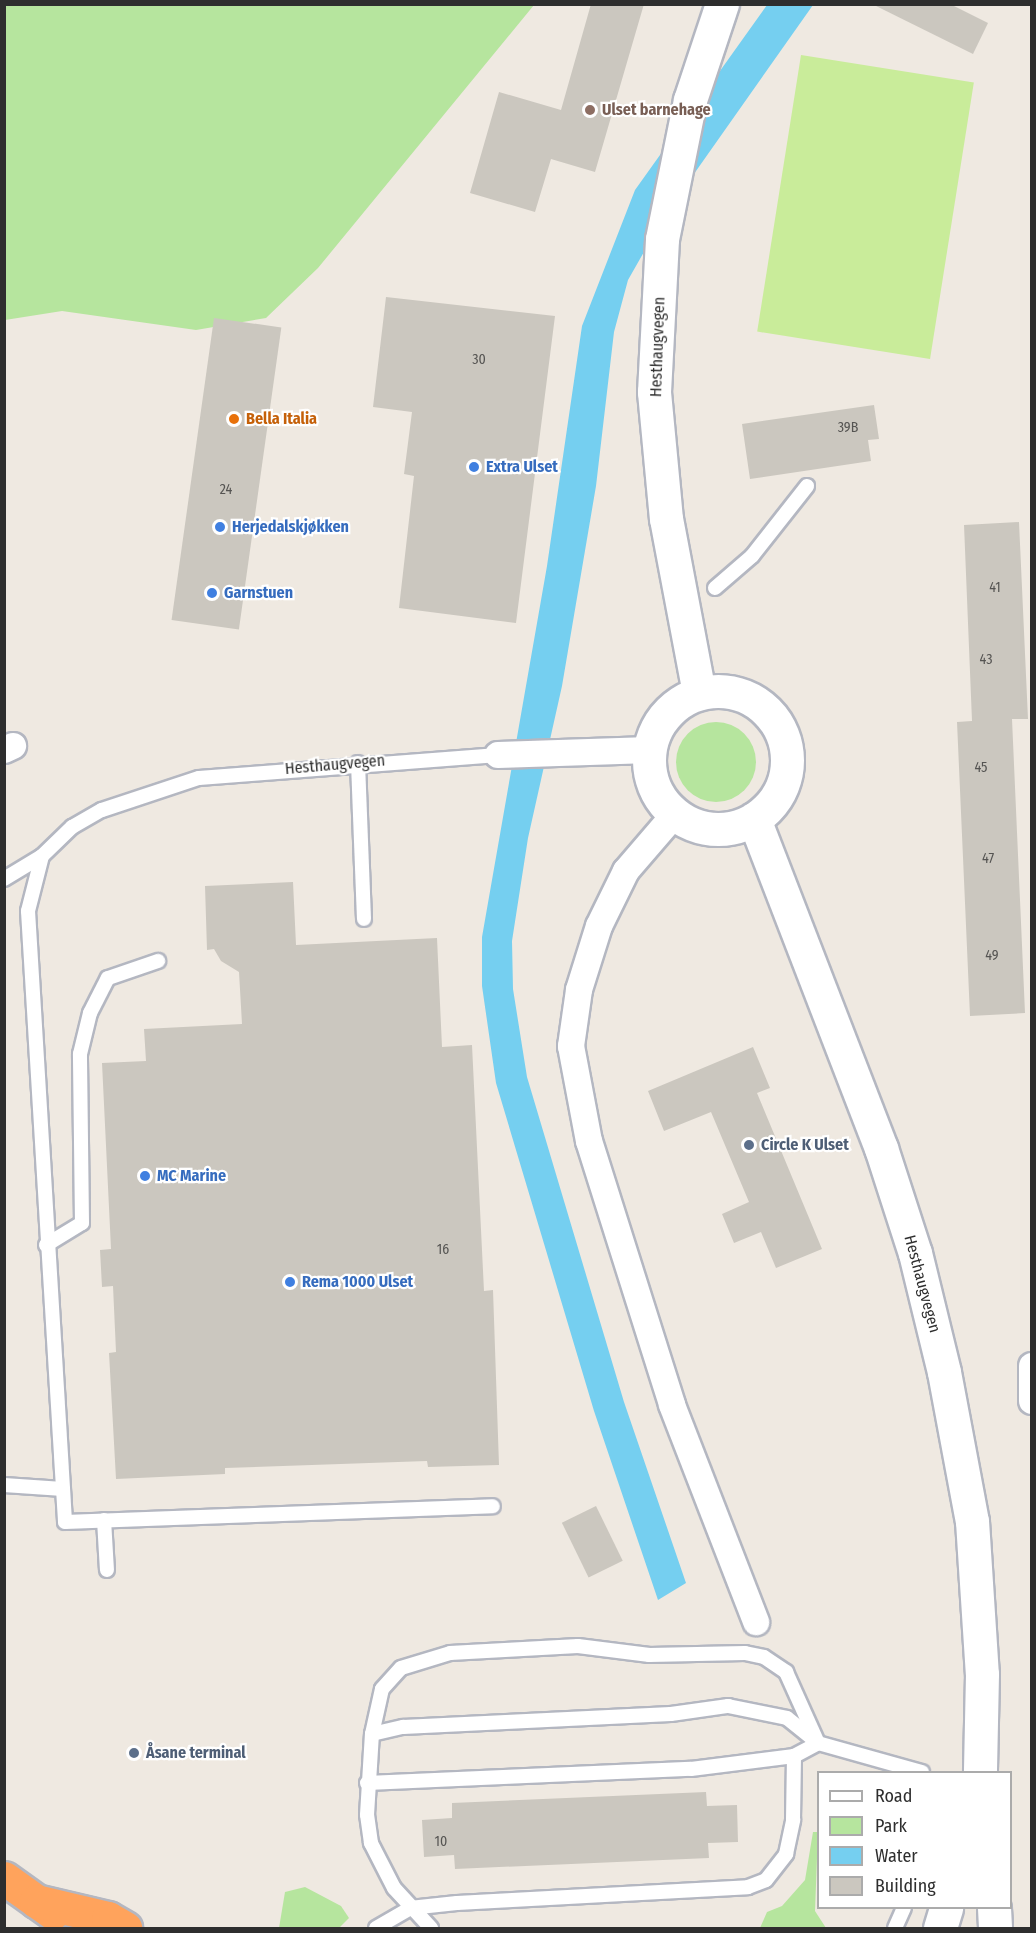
<!DOCTYPE html>
<meta charset="utf-8">
<style>
body{margin:0}
#map{position:relative;width:1036px;height:1933px;overflow:hidden;background:#efe9e1;font-family:"Fira Sans Condensed",sans-serif}
div>[style]{position:absolute}
.green>*{inset:0;background:#b6e59e}
.round{border-radius:50%}
.pitch>*{inset:0;background:#c9ec9a;transform-origin:0 0}
.water>*{inset:0;background:#75cff0}
.building>*{inset:0;background:#cbc7bf;transform-origin:0 0}
.roads{filter:drop-shadow(2px 0 #b4b7c1) drop-shadow(-2px 0 #b4b7c1) drop-shadow(0 2px #b4b7c1) drop-shadow(0 -2px #b4b7c1)}
.service>*{height:14px;margin:-7px;padding:0 7px;transform-origin:7px;border-radius:7px;background:#fff}
.minor>*{height:26px;margin:-13px;padding:0 13px;transform-origin:13px;border-radius:13px;background:#fff}
.secondary>*{height:33px;margin:-16.5px;padding:0 16.5px;transform-origin:16.5px;border-radius:16.5px;background:#fff}
.secondary>.ring{margin:-16.5px;padding:0;box-sizing:content-box;background:none;border:33px solid #fff;border-radius:50%}
.motorway>*{height:33px;margin:-16.5px;padding:0 16.5px;transform-origin:16.5px;border-radius:16.5px;background:#ffa35c}
.dots>*{width:16px;height:16px;translate:-50% -50%;box-sizing:border-box;border:3px solid #fff;border-radius:50%}
span{translate:-50% -50%;white-space:nowrap;text-align:center;line-height:1.15;-webkit-text-stroke:4.5px #fff;paint-order:stroke}
.number-label{font-size:14px;color:#555452}
.number-label span{-webkit-text-stroke-width:0}
.education-label{font-size:16px;color:#785e54;font-weight:700}
.left{translate:0 -50%;text-align:left}
.street-label{font-size:16px;color:#2e2e2e}
.food-label{font-size:16px;color:#c56008;font-weight:700}
.shop-label{font-size:16px;color:#366cbe;font-weight:700}
.service-label{font-size:16px;color:#4e5e75;font-weight:700}
.frame{position:absolute;inset:0;border:6px solid #2e2e2e;pointer-events:none}
.legend{position:absolute;left:817px;top:1771px;width:195px;height:138px;box-sizing:border-box;background:#fff;border:2px solid #ababab;margin:0;padding:8px 10px;list-style:none;font-size:18px;color:#2e2e2e}
.legend li{display:flex;align-items:center;gap:12px;height:30px}
.legend b{width:30px;border:2px solid #ababab}
</style>
<div id="map">
<div class="green">
<i style="clip-path:polygon(5px 5px,534px 5px,318px 268px,266px 318px,196px 330px,62px 311px,5px 320px)"></i>
<i class="round" style="left:676px;top:722px;width:80px;height:80px"></i>
<i style="clip-path:polygon(813px 1832px,818px 1832px,815px 1911px,826px 1928px,760px 1928px,767px 1912px,782px 1906px,805px 1880px)"></i>
<i style="clip-path:polygon(305px 1887px,341px 1906px,349px 1918px,339px 1928px,279px 1928px,285px 1892px)"></i>
</div>
<div class="pitch">
<i style="left:801px;top:55px;width:175px;height:280px;rotate:9deg"></i>
</div>
<div class="water">
<i style="clip-path:polygon(767px 5px,813px 5px,665px 215px,628px 280px,614px 332px,596px 486px,562px 686px,528px 838px,512px 941px,513px 989px,527px 1077px,624px 1402px,686px 1583px,658px 1600px,594px 1411px,496px 1083px,482px 986px,482px 937px,547px 566px,582px 326px,635px 190px)"></i>
</div>
<div class="building">
<i style="clip-path:polygon(591px 4px,644px 4px,595px 172px,551px 159px,535px 212px,470px 193px,499px 92px,561px 110px)"></i>
<i style="clip-path:polygon(872px 4px,950px 4px,988px 23px,973px 54px)"></i>
<i style="clip-path:polygon(386px 297px,555px 316px,516px 623px,399px 608px,414px 476px,404px 474px,412px 412px,373px 407px)"></i>
<i style="left:214px;top:318px;width:68px;height:305px;rotate:8deg"></i>
<i style="clip-path:polygon(874px 405px,879px 439px,868px 440px,871px 461px,750px 479px,742px 424px)"></i>
<i style="clip-path:polygon(1019px 522px,1028px 719px,1012px 719px,1025px 1013px,970px 1016px,957px 722px,972px 721px,964px 525px)"></i>
<i style="clip-path:polygon(293px 882px,296px 945px,437px 938px,442px 1047px,472px 1045px,484px 1291px,493px 1290px,499px 1465px,428px 1467px,427px 1461px,225px 1468px,225px 1474px,116px 1479px,109px 1353px,116px 1352px,113px 1286px,102px 1287px,100px 1250px,111px 1249px,102px 1063px,146px 1061px,144px 1029px,242px 1024px,239px 972px,221px 961px,214px 949px,207px 950px,205px 886px)"></i>
<i style="clip-path:polygon(753px 1047px,770px 1088px,757px 1093px,822px 1249px,776px 1268px,761px 1232px,734px 1243px,722px 1214px,749px 1202px,711px 1112px,664px 1131px,648px 1091px)"></i>
<i style="left:596px;top:1506px;width:61px;height:38px;rotate:64deg"></i>
<i style="clip-path:polygon(706px 1792px,707px 1806px,737px 1805px,738px 1842px,708px 1843px,709px 1858px,455px 1869px,454px 1855px,424px 1857px,422px 1820px,452px 1818px,452px 1803px)"></i>
</div>
<div class="roads">
<div class="service">
<i style="left:715px;top:588px;width:49px;rotate:-40.9deg"></i>
<i style="left:752px;top:556px;width:89px;rotate:-51.8deg"></i>
<i style="left:358px;top:763px;width:156px;rotate:87.8deg"></i>
<i style="left:42px;top:856px;width:57px;rotate:104.3deg"></i>
<i style="left:28px;top:911px;width:612px;rotate:86.53deg"></i>
<i style="left:65px;top:1522px;width:428px;rotate:-2.1deg"></i>
<i style="left:4px;top:879px;width:44px;rotate:-31.2deg"></i>
<i style="left:42px;top:856px;width:42px;rotate:-44deg"></i>
<i style="left:72px;top:827px;width:34px;rotate:-30deg"></i>
<i style="left:102px;top:810px;width:102px;rotate:-18.3deg"></i>
<i style="left:199px;top:778px;width:300px;rotate:-4.4deg"></i>
<i style="left:46px;top:1245px;width:42px;rotate:-31.4deg"></i>
<i style="left:82px;top:1223px;width:169px;rotate:-90.7deg"></i>
<i style="left:80px;top:1054px;width:42px;rotate:-76.3deg"></i>
<i style="left:90px;top:1013px;width:39px;rotate:-63deg"></i>
<i style="left:108px;top:978px;width:53px;rotate:-18.8deg"></i>
<i style="left:4px;top:1485px;width:59px;rotate:3.9deg"></i>
<i style="left:104px;top:1520px;width:50px;rotate:86.6deg"></i>
<i style="left:372px;top:1734px;width:46px;rotate:-77.5deg"></i>
<i style="left:382px;top:1689px;width:28px;rotate:-48deg"></i>
<i style="left:401px;top:1668px;width:51px;rotate:-17deg"></i>
<i style="left:450px;top:1653px;width:128px;rotate:-3.1deg"></i>
<i style="left:578px;top:1646px;width:72px;rotate:7.2deg"></i>
<i style="left:649px;top:1655px;width:96px;rotate:-1.2deg"></i>
<i style="left:745px;top:1653px;width:19px;rotate:12deg"></i>
<i style="left:764px;top:1657px;width:27px;rotate:34deg"></i>
<i style="left:786px;top:1672px;width:76px;rotate:65.8deg"></i>
<i style="left:367px;top:1783px;width:324px;rotate:-2.5deg"></i>
<i style="left:691px;top:1769px;width:104px;rotate:-7.2deg"></i>
<i style="left:794px;top:1756px;width:27px;rotate:-28deg"></i>
<i style="left:376px;top:1928px;width:39px;rotate:-30deg"></i>
<i style="left:410px;top:1908px;width:47px;rotate:-6.1deg"></i>
<i style="left:457px;top:1903px;width:291px;rotate:-3.1deg"></i>
<i style="left:748px;top:1887px;width:19px;rotate:-21deg"></i>
<i style="left:766px;top:1880px;width:33px;rotate:-52deg"></i>
<i style="left:786px;top:1854px;width:35px;rotate:-78deg"></i>
<i style="left:793px;top:1820px;width:64px;rotate:-89.1deg"></i>
<i style="left:431px;top:1928px;width:54px;rotate:-132.8deg"></i>
<i style="left:394px;top:1888px;width:51px;rotate:-117.1deg"></i>
<i style="left:371px;top:1843px;width:28px;rotate:-98deg"></i>
<i style="left:367px;top:1815px;width:81px;rotate:-86.5deg"></i>
<i style="left:372px;top:1734px;width:32px;rotate:-13deg"></i>
<i style="left:403px;top:1727px;width:268px;rotate:-2.8deg"></i>
<i style="left:671px;top:1714px;width:58px;rotate:-8deg"></i>
<i style="left:728px;top:1706px;width:60px;rotate:11.5deg"></i>
<i style="left:787px;top:1718px;width:40px;rotate:39deg"></i>
<i style="left:818px;top:1743px;width:108px;rotate:15.6deg"></i>
<i style="left:895px;top:1928px;width:22px;rotate:-66deg"></i>
</div>
<div class="minor">
<i style="left:4px;top:750px;width:10px;rotate:-24deg"></i>
<i style="left:498px;top:755px;width:152px;rotate:-1.9deg"></i>
<i style="left:675px;top:814px;width:75px;rotate:130.7deg"></i>
<i style="left:626px;top:871px;width:61px;rotate:116.1deg"></i>
<i style="left:599px;top:926px;width:67px;rotate:107.4deg"></i>
<i style="left:579px;top:990px;width:57px;rotate:98.1deg"></i>
<i style="left:571px;top:1046px;width:97px;rotate:79.3deg"></i>
<i style="left:589px;top:1141px;width:277px;rotate:72.5deg"></i>
<i style="left:672px;top:1405px;width:233px;rotate:68.8deg"></i>
<i style="left:1032px;top:1366px;width:35px;rotate:90deg"></i>
</div>
<div class="secondary">
<i class="ring" style="left:649px;top:691px;width:105px;height:105px"></i>
<i style="left:699px;top:693px;width:177px;rotate:-100.7deg"></i>
<i style="left:666px;top:519px;width:128px;rotate:-95.4deg"></i>
<i style="left:654px;top:392px;width:153px;rotate:-87deg"></i>
<i style="left:662px;top:239px;width:142px;rotate:-78.6deg"></i>
<i style="left:690px;top:100px;width:101px;rotate:-71.6deg"></i>
<i style="left:754px;top:819px;width:353px;rotate:68.9deg"></i>
<i style="left:881px;top:1148px;width:110px;rotate:72.1deg"></i>
<i style="left:915px;top:1253px;width:122px;rotate:76.3deg"></i>
<i style="left:944px;top:1372px;width:152px;rotate:79.4deg"></i>
<i style="left:972px;top:1521px;width:153px;rotate:86.3deg"></i>
<i style="left:982px;top:1674px;width:98px;rotate:91.2deg"></i>
<i style="left:994px;top:1908px;width:20px;rotate:87deg"></i>
<i style="left:940px;top:1928px;width:21px;rotate:-73deg"></i>
</div>
<div class="motorway">
<i style="left:4px;top:1878px;width:60px;rotate:35.5deg"></i>
<i style="left:36px;top:1901px;width:74px;rotate:13.3deg"></i>
<i style="left:108px;top:1918px;width:20px;rotate:30deg"></i>
</div>
</div>
<div class="dots">
<i style="left:590px;top:110px;background:#8d6e63"></i>
<i style="left:234px;top:419px;background:#e8710a"></i>
<i style="left:474px;top:467px;background:#3f7fe0"></i>
<i style="left:220px;top:527px;background:#3f7fe0"></i>
<i style="left:212px;top:593px;background:#3f7fe0"></i>
<i style="left:749px;top:1145px;background:#5c6f8a"></i>
<i style="left:145px;top:1176px;background:#3f7fe0"></i>
<i style="left:290px;top:1282px;background:#3f7fe0"></i>
<i style="left:134px;top:1753px;background:#5c6f8a"></i>
</div>
<div class="number-label">
<span style="left:479px;top:360px">30</span>
<span style="left:848px;top:428px">39B</span>
<span style="left:226px;top:490px">24</span>
<span style="left:995px;top:588px">41</span>
<span style="left:986px;top:660px">43</span>
<span style="left:981px;top:768px">45</span>
<span style="left:988px;top:859px">47</span>
<span style="left:992px;top:956px">49</span>
<span style="left:443px;top:1250px">16</span>
<span style="left:441px;top:1842px">10</span>
</div>
<div class="education-label">
<span class="left" style="left:602px;top:110px">Ulset barnehage</span>
</div>
<div class="street-label">
<span style="left:658px;top:347px;rotate:-88deg">Hesthaugvegen</span>
<span style="left:335px;top:765px;rotate:-5deg">Hesthaugvegen</span>
<span style="left:922px;top:1284px;rotate:75deg">Hesthaugvegen</span>
</div>
<div class="food-label">
<span class="left" style="left:246px;top:419px">Bella Italia</span>
</div>
<div class="shop-label">
<span class="left" style="left:486px;top:467px">Extra Ulset</span>
<span class="left" style="left:232px;top:527px">Herjedalskjøkken</span>
<span class="left" style="left:224px;top:593px">Garnstuen</span>
<span class="left" style="left:157px;top:1176px">MC Marine</span>
<span class="left" style="left:302px;top:1282px">Rema 1000 Ulset</span>
</div>
<div class="service-label">
<span class="left" style="left:761px;top:1145px">Circle K Ulset</span>
<span class="left" style="left:146px;top:1753px">Åsane terminal</span>
</div>
<div class="frame"></div>
<ul class="legend">
<li><b style="height:8px;background:#fff"></b>Road</li>
<li><b style="height:16px;background:#b6e59e"></b>Park</li>
<li><b style="height:16px;background:#75cff0"></b>Water</li>
<li><b style="height:16px;background:#cbc7bf"></b>Building</li>
</ul>
</div>
